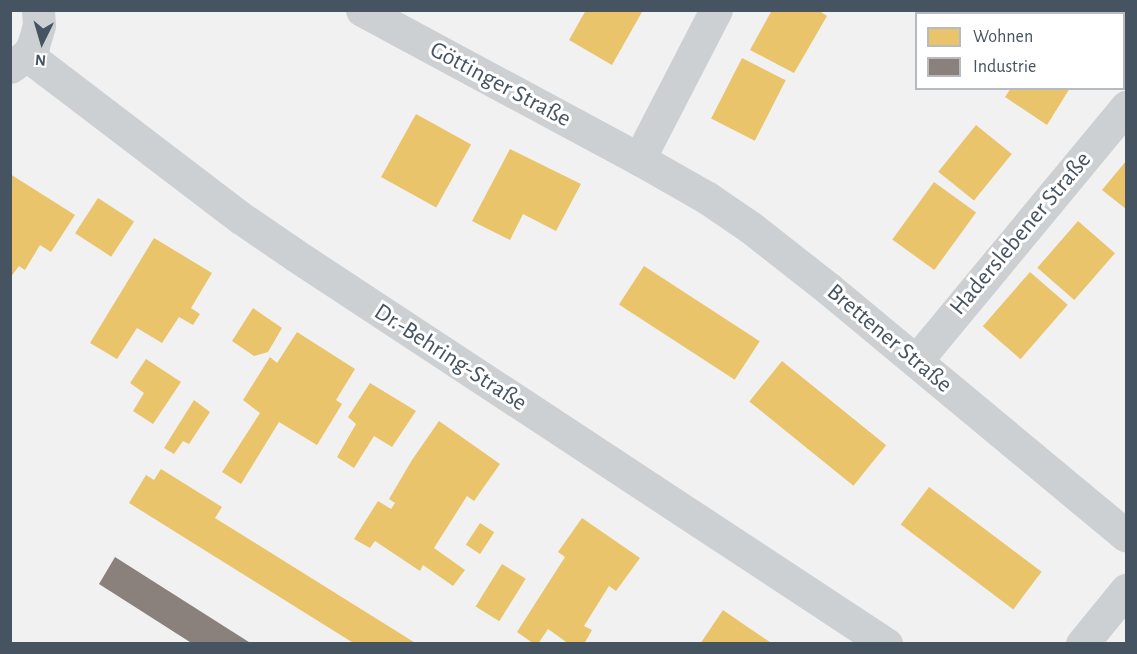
<!DOCTYPE html>
<meta charset="utf-8">
<style>
body{margin:0}
#map{position:relative;width:1137px;height:654px;overflow:hidden;background:#f2f1f1;font-family:"Alegreya Sans",sans-serif}
div>[style]{position:absolute}
.homes>*{inset:0;background:#e9c46a;transform-origin:0 0}
.industry>*{inset:0;background:#8a817c}
.minor>*{height:33px;margin:-16.5px;padding:0 16.5px;transform-origin:16.5px;border-radius:16.5px;background:#cdd0d2}
.tertiary>*{height:33px;margin:-16.5px;padding:0 16.5px;transform-origin:16.5px;border-radius:16.5px;background:#cdd0d2}
span{translate:-50% -50%;white-space:nowrap;text-align:center;line-height:1.15;-webkit-text-stroke:6px #fff;paint-order:stroke}
.street-label{font-size:24px;color:#455460}
.frame{position:absolute;inset:0;border:12px solid #455460;pointer-events:none}
.legend{position:absolute;left:915px;top:12px;width:210px;height:78px;box-sizing:border-box;background:#fff;border:2px solid #b5bbbf;margin:0;padding:8px 10px;list-style:none;font-size:18px;color:#455460}
.legend li{display:flex;align-items:center;gap:12px;height:30px}
.legend b{width:30px;border:2px solid #b5bbbf}
.north{position:absolute;left:12px;top:12px;width:60px;height:60px;-webkit-text-stroke:4px #fff;paint-order:stroke;rotate:185deg;font-size:16px;font-weight:700;line-height:24px;text-align:center;color:#455460}
.north::after{content:'';display:block;margin:auto;width:21px;height:27px;background:#455460;clip-path:polygon(50% 0,100% 100%,50% 72%,0 100%)}
</style>
<div id="map">
<div class="homes">
<i style="clip-path:polygon(586px 10px,642px 12px,612px 65px,569px 40px)"></i>
<i style="clip-path:polygon(772px 10px,818px 10px,827px 16px,794px 73px,750px 50px)"></i>
<i style="clip-path:polygon(1076px 10px,1126px 10px,1126px 27px,1124px 31px,1124px 14px,1074px 14px)"></i>
<i style="left:742px;top:58px;width:49px;height:68px;rotate:27deg"></i>
<i style="clip-path:polygon(1011px 88px,1070px 88px,1047px 125px,1005px 97px)"></i>
<i style="left:416px;top:114px;width:63px;height:72px;rotate:29deg"></i>
<i style="left:976px;top:125px;width:46px;height:60px;rotate:39deg"></i>
<i style="clip-path:polygon(510px 149px,581px 184px,556px 231px,523px 214px,510px 240px,472px 221px)"></i>
<i style="clip-path:polygon(1126px 161px,1126px 209px,1102px 190px)"></i>
<i style="clip-path:polygon(10px 174px,75px 215px,51px 252px,40px 245px,25px 270px,19px 266px,10px 278px)"></i>
<i style="left:934px;top:182px;width:52px;height:71px;rotate:36deg"></i>
<i style="left:98px;top:198px;width:43px;height:42px;rotate:33deg"></i>
<i style="left:1078px;top:221px;width:49px;height:62px;rotate:41deg"></i>
<i style="clip-path:polygon(154px 238px,212px 273px,191px 308px,200px 314px,193px 325px,179px 317px,162px 343px,137px 328px,117px 359px,90px 343px)"></i>
<i style="left:644px;top:266px;width:138px;height:46px;rotate:33deg"></i>
<i style="left:1030px;top:272px;width:50px;height:72px;rotate:41deg"></i>
<i style="clip-path:polygon(253px 308px,282px 328px,268px 352px,254px 356px,232px 341px)"></i>
<i style="clip-path:polygon(297px 332px,355px 369px,336px 400px,342px 404px,317px 445px,279px 422px,241px 484px,222px 472px,260px 413px,243px 400px,270px 357px,277px 363px)"></i>
<i style="clip-path:polygon(146px 359px,181px 382px,153px 424px,133px 411px,144px 393px,130px 383px)"></i>
<i style="left:782px;top:361px;width:134px;height:52px;rotate:39deg"></i>
<i style="clip-path:polygon(370px 383px,416px 411px,392px 447px,374px 436px,354px 468px,337px 457px,356px 424px,348px 417px)"></i>
<i style="clip-path:polygon(194px 400px,210px 412px,189px 444px,183px 441px,174px 454px,164px 448px)"></i>
<i style="clip-path:polygon(439px 421px,500px 464px,474px 501px,467px 496px,434px 548px,465px 570px,453px 586px,423px 565px,420px 571px,375px 541px,370px 548px,354px 539px,378px 501px,391px 509px,395px 503px,389px 499px,412px 460px)"></i>
<i style="clip-path:polygon(161px 469px,222px 507px,215px 518px,417px 644px,355px 644px,129px 503px,146px 475px,154px 480px)"></i>
<i style="left:929px;top:487px;width:141px;height:47px;rotate:37deg"></i>
<i style="clip-path:polygon(582px 518px,640px 558px,616px 591px,609px 586px,584px 626px,592px 630px,584px 644px,569px 644px,548px 629px,538px 644px,534px 644px,517px 632px,565px 557px,558px 552px)"></i>
<i style="left:480px;top:523px;width:17px;height:26px;rotate:33deg"></i>
<i style="left:502px;top:564px;width:28px;height:50px;rotate:32deg"></i>
<i style="clip-path:polygon(723px 610px,749px 628px,773px 644px,700px 644px)"></i>
</div>
<div class="industry">
<i style="clip-path:polygon(115px 557px,252px 644px,193px 644px,99px 584px)"></i>
</div>
<div class="minor">
<i style="left:362px;top:10px;width:315px;rotate:28.3deg"></i>
<i style="left:639px;top:159px;width:77px;rotate:29.6deg"></i>
<i style="left:706px;top:197px;width:53px;rotate:34.3deg"></i>
<i style="left:750px;top:227px;width:100px;rotate:38.1deg"></i>
<i style="left:829px;top:289px;width:386px;rotate:39.7deg"></i>
<i style="left:639px;top:159px;width:168px;rotate:-62.7deg"></i>
<i style="left:916px;top:361px;width:330px;rotate:-50.4deg"></i>
<i style="left:1082px;top:644px;width:70px;rotate:-50.8deg"></i>
</div>
<div class="tertiary">
<i style="left:27px;top:55px;width:269px;rotate:37.3deg"></i>
<i style="left:241px;top:218px;width:65px;rotate:34.4deg"></i>
<i style="left:295px;top:255px;width:708px;rotate:33.35deg"></i>
<i style="left:10px;top:67px;width:21px;rotate:-35deg"></i>
<i style="left:27px;top:55px;width:11px;rotate:-56deg"></i>
<i style="left:33px;top:46px;width:22px;rotate:-74deg"></i>
<i style="left:39px;top:25px;width:15px;rotate:-94deg"></i>
</div>
<div class="street-label">
<span style="left:500px;top:85px;rotate:28deg">Göttinger Straße</span>
<span style="left:1021px;top:234px;rotate:-50deg">Haderslebener Straße</span>
<span style="left:889px;top:339px;rotate:40deg">Brettener Straße</span>
<span style="left:450px;top:358px;rotate:33deg">Dr.-Behring-Straße</span>
</div>
<div class="frame"></div>
<ul class="legend">
<li><b style="height:16px;background:#e9c46a"></b>Wohnen</li>
<li><b style="height:16px;background:#8a817c"></b>Industrie</li>
</ul>
<div class="north">N</div>
</div>
